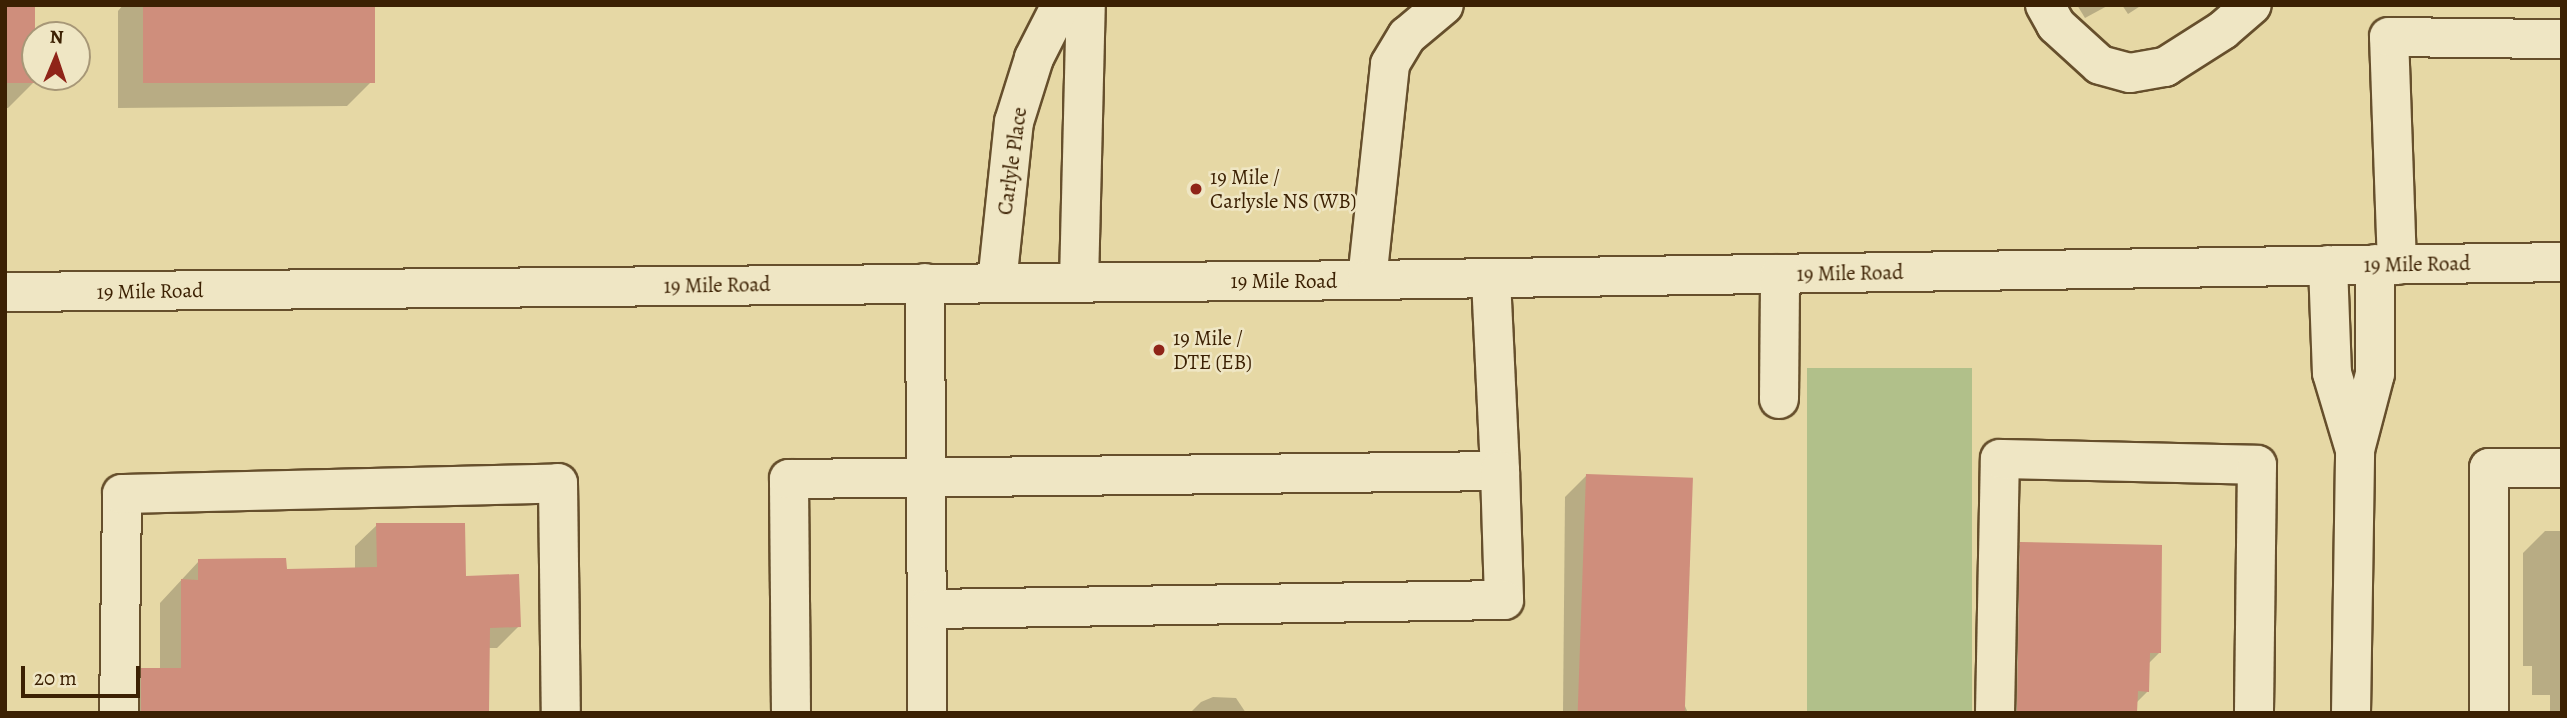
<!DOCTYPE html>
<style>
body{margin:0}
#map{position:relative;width:2567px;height:718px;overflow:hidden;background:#e6d8a5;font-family:Alegreya,serif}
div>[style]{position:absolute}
.green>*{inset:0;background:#b1c08a;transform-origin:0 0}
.shadow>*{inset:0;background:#0003}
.building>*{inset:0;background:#cf8e7c;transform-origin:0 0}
.roads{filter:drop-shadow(2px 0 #664f2c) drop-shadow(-2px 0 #664f2c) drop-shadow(0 2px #664f2c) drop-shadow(0 -2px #664f2c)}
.minor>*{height:38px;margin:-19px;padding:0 19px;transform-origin:19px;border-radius:19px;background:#efe6c4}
.dots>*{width:19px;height:19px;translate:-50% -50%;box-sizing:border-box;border:4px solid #efe6c4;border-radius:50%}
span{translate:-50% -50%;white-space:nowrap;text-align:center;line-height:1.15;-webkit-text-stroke:5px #efe6c4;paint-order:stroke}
.street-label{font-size:21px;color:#3c2103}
.poi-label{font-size:21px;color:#3c2103}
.left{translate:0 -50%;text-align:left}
.frame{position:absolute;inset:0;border:7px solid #3c2103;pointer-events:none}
.north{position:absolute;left:21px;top:21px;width:70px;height:70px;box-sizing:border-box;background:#efe6c4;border:2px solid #a79777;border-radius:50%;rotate:2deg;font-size:19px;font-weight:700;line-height:28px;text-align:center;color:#3c2103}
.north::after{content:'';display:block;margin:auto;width:24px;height:32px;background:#8f2418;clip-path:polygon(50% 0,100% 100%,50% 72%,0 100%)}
.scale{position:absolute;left:21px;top:666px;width:119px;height:32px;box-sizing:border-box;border:4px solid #3c2103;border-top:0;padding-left:9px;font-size:21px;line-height:24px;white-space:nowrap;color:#3c2103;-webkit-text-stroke:5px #efe6c4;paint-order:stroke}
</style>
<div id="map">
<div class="green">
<i style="left:1972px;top:368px;width:345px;height:165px;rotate:90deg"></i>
</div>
<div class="shadow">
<i style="clip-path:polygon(5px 5px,34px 82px,8px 108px,5px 108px)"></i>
<i style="clip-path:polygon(123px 5px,373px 5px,373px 80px,347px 106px,118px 108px,118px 11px)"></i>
<i style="clip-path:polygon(2077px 5px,2109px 5px,2085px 18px)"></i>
<i style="clip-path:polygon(2122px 5px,2142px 5px,2128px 14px)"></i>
<i style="clip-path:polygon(1586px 476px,1688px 713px,1563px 713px,1565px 497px)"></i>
<i style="clip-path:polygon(377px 525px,464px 577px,519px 626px,497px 648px,488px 648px,487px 713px,119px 713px,120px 692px,142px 670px,160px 670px,160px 603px,199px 561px,285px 571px,355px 569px,355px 546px)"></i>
<i style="clip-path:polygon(2545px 531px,2562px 531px,2562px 713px,2550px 713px,2550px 695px,2532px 695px,2532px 666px,2523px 666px,2523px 553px)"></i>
<i style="clip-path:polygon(2021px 544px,2160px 652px,2148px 664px,2148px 691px,2136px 703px,2136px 713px,1996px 713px,1999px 565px)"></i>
<i style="clip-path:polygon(1213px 697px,1236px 698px,1246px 713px,1190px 713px,1201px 702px)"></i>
</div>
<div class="building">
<i style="left:5px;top:5px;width:30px;height:78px"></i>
<i style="left:143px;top:5px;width:232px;height:78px"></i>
<i style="left:1586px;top:474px;width:107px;height:239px;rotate:2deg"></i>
<i style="clip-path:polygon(376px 523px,465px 523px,466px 576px,519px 574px,521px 627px,490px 628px,489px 713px,141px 713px,141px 668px,181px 668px,181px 579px,198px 580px,198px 559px,286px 558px,287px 569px,377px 567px)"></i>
<i style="clip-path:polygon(2020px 542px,2162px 545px,2161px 653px,2150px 653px,2149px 692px,2138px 691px,2137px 713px,2017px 713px)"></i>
</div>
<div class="roads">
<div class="minor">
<i style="left:2045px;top:5px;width:23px;rotate:61deg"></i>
<i style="left:2056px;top:25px;width:59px;rotate:42.3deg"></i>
<i style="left:2100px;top:65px;width:31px;rotate:15deg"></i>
<i style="left:2130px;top:73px;width:36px;rotate:-10deg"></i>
<i style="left:2165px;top:67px;width:69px;rotate:-32.5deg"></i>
<i style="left:2223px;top:30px;width:38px;rotate:-41deg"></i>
<i style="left:2328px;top:265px;width:108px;rotate:87.9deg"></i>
<i style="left:2332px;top:373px;width:80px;rotate:73.4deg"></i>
<i style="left:2397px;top:265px;width:228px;rotate:-92deg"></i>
<i style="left:2389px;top:37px;width:173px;rotate:0.7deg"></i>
<i style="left:1491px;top:279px;width:192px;rotate:87.3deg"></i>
<i style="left:1367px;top:280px;width:217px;rotate:-83.9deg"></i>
<i style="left:1390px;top:64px;width:33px;rotate:-59deg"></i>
<i style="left:1407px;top:36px;width:48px;rotate:-40deg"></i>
<i style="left:1079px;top:282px;width:277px;rotate:-88.6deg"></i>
<i style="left:925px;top:283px;width:430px;rotate:89.7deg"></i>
<i style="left:997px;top:283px;width:162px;rotate:-84deg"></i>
<i style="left:1014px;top:122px;width:67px;rotate:-72.6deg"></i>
<i style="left:1034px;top:58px;width:59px;rotate:-63deg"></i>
<i style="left:5px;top:292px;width:1362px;rotate:-0.5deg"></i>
<i style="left:1367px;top:280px;width:1195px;rotate:-0.86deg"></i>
<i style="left:1779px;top:399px;width:125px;rotate:-89.5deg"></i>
<i style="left:119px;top:713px;width:219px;rotate:-89.2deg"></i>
<i style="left:122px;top:494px;width:436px;rotate:-1.4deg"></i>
<i style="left:558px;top:483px;width:230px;rotate:89.3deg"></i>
<i style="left:791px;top:713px;width:234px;rotate:-90.5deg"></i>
<i style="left:789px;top:479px;width:711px;rotate:-0.64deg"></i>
<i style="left:1500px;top:471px;width:129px;rotate:88.2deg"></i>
<i style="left:1504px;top:600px;width:576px;rotate:179.1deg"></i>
<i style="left:1995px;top:713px;width:254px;rotate:-88.9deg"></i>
<i style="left:2000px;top:459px;width:257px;rotate:1.3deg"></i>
<i style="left:2257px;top:465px;width:248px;rotate:90.7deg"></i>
<i style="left:2351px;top:713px;width:263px;rotate:-89.1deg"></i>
<i style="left:2355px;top:450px;width:79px;rotate:-75.3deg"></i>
<i style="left:2375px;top:374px;width:110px;rotate:-90deg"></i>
<i style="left:2489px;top:713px;width:245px;rotate:-90deg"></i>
<i style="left:2489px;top:468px;width:73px"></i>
</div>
</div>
<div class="dots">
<i style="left:1196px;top:189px;background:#8f2418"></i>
<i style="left:1159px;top:350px;background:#8f2418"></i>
</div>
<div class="street-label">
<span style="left:1012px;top:161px;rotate:-82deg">Carlyle Place</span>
<span style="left:2417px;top:264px;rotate:-1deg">19 Mile Road</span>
<span style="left:1850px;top:273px;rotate:-1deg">19 Mile Road</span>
<span style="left:1284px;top:281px">19 Mile Road</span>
<span style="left:717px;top:285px;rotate:-1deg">19 Mile Road</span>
<span style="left:150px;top:291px;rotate:-1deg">19 Mile Road</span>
</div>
<div class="poi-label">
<span class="left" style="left:1210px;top:189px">19 Mile /<br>Carlysle NS (WB)</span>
<span class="left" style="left:1173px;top:350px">19 Mile /<br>DTE (EB)</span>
</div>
<div class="frame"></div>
<div class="north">N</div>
<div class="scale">20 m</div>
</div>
